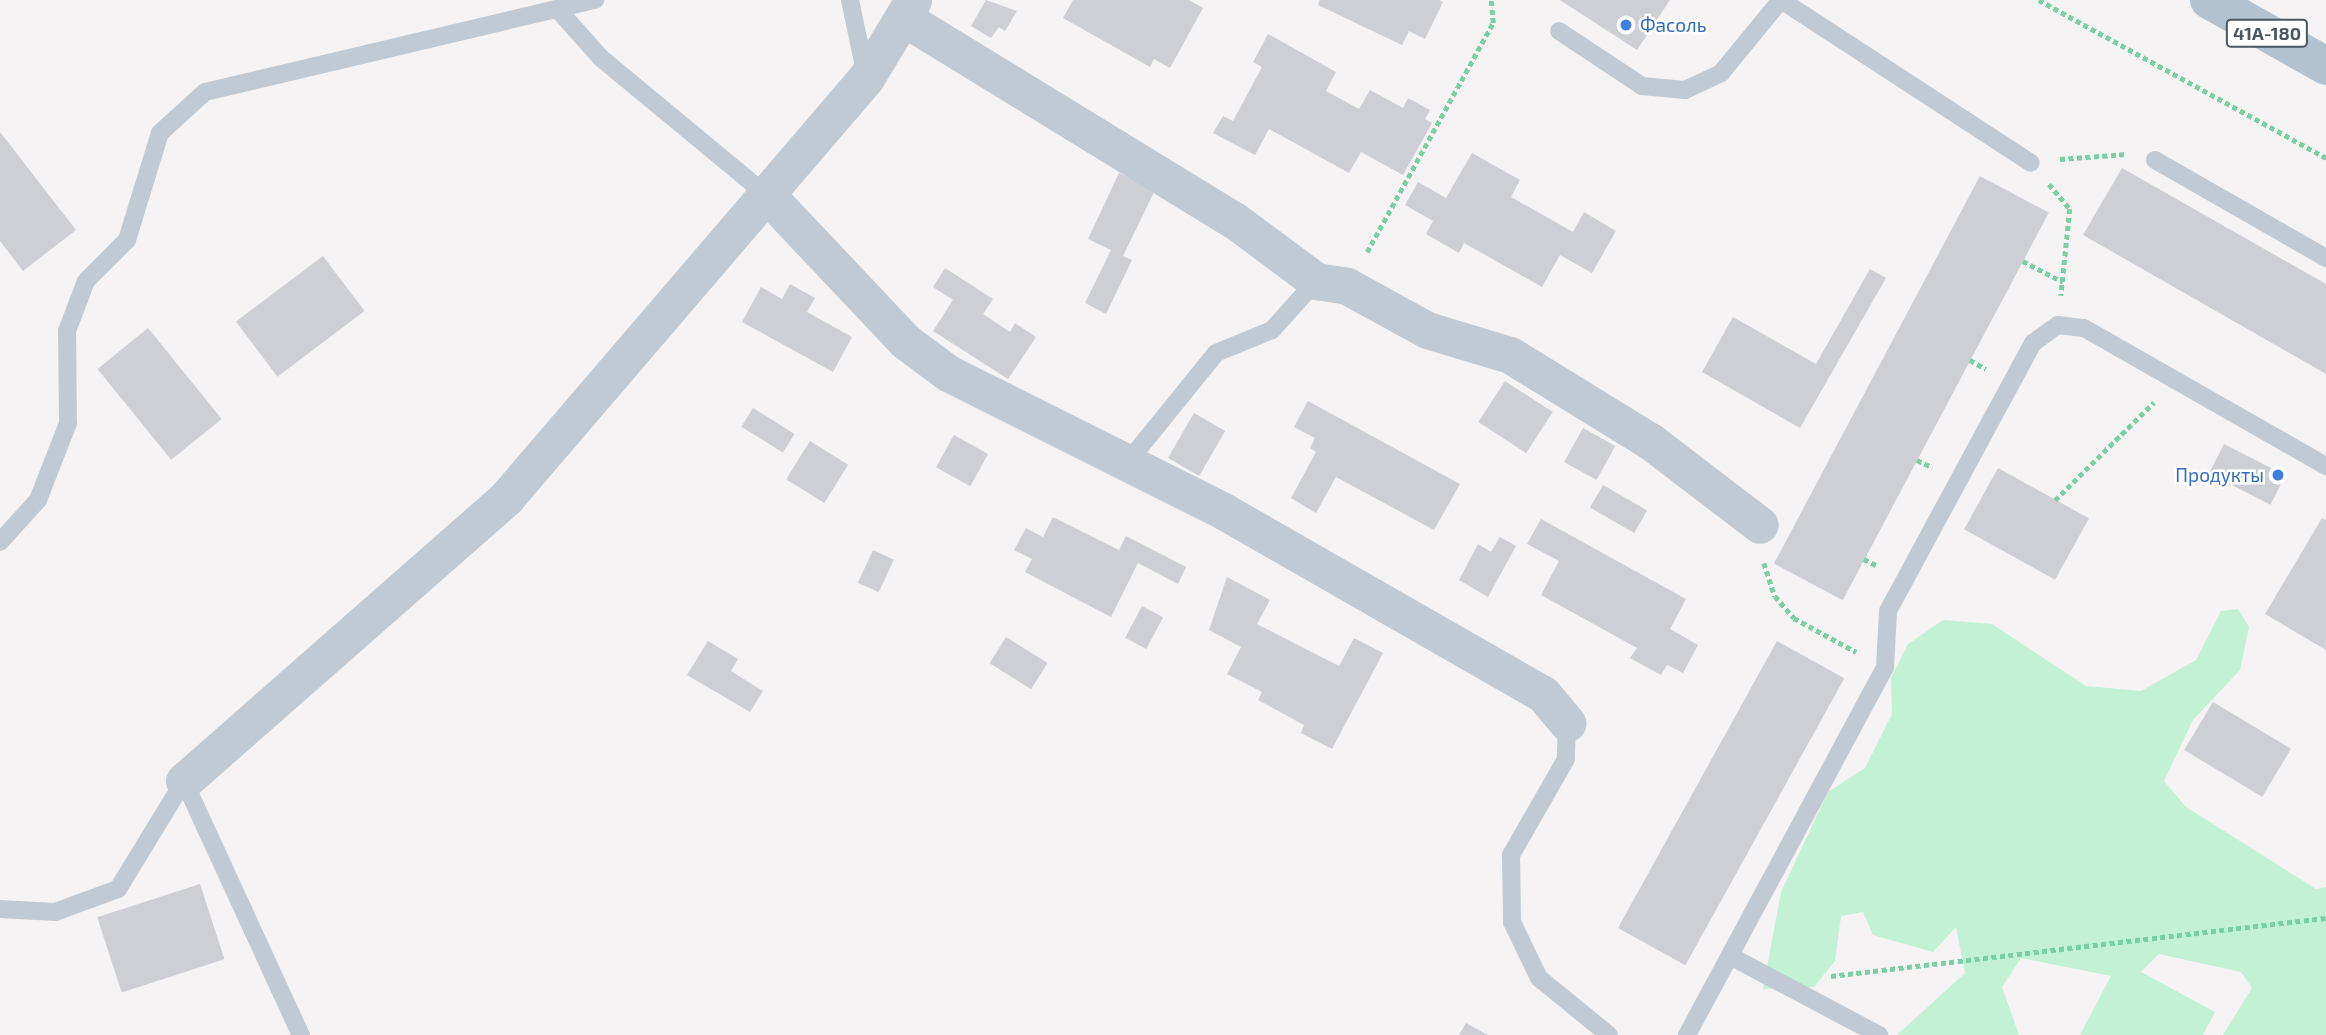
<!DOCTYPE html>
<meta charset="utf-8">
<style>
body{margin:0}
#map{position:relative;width:2326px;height:1035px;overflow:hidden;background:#f5f3f3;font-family:"Exo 2",sans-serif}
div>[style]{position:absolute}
.green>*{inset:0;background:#c3f1d5}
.building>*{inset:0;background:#cdcfd5;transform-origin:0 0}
.path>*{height:4.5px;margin-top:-2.25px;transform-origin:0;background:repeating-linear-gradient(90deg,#7ad0a6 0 5px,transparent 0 8.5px)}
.lane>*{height:18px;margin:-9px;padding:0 9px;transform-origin:9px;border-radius:9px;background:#c1cad2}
.street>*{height:37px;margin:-18.5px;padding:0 18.5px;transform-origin:18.5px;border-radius:18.5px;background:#c1cad2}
.primary>*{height:38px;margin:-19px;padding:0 19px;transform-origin:19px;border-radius:19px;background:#b3c2d1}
.dots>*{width:19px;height:19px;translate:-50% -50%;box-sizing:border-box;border:4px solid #fff;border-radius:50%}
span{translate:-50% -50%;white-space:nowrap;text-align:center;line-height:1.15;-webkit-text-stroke:5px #fff;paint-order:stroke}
.shield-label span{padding:2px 5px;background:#fff;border:2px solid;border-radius:5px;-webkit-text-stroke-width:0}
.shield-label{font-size:18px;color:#4a5661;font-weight:700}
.shop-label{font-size:19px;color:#366cbe}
.left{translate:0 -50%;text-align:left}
.right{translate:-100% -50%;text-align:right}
</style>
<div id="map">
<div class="green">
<i style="clip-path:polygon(2238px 609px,2249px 627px,2240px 670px,2193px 720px,2164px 781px,2186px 807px,2316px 889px,2326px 887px,2326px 1035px,2223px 1035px,2252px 988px,2241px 972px,2159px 954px,2141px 972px,2215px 1012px,2203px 1035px,2080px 1035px,2111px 976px,2021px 958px,2002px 987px,2019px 1035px,1897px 1035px,1965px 973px,1956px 927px,1933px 952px,1873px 935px,1863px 912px,1841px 916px,1835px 961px,1814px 987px,1763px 989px,1781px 892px,1828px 792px,1865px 768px,1892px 714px,1891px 678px,1908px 644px,1943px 620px,1992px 624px,2086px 686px,2141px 691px,2196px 660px,2221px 611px)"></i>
</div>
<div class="building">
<i style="clip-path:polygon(986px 0,1017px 11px,1005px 31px,999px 27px,991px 38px,971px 26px)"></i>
<i style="clip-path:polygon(1073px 0,1189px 0,1203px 8px,1170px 68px,1154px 59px,1150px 67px,1063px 18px)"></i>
<i style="clip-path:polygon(1320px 0,1439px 0,1443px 2px,1425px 39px,1409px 31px,1402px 45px,1318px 5px)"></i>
<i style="clip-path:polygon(1560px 0,1670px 0,1637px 50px)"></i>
<i style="clip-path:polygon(1268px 34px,1336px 72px,1326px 91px,1359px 109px,1370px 90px,1403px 108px,1408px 98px,1430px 110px,1425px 119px,1432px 123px,1403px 175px,1361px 152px,1349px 173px,1269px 129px,1255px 155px,1213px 133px,1223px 116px,1233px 121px,1262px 67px,1253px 62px)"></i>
<i style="clip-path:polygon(0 132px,76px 230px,23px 271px,0 241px)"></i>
<i style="clip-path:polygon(1472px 153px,1520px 180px,1511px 197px,1573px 232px,1584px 212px,1616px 231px,1592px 273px,1560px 255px,1542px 287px,1464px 243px,1459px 253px,1426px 234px,1433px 221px,1405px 205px,1418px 182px,1446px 198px)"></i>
<i style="clip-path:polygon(2122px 168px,2326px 284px,2326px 374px,2083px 235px)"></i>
<i style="clip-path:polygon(1119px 173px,1155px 190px,1123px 256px,1132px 260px,1106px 314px,1085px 303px,1111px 250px,1088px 239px)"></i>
<i style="left:1980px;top:176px;width:78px;height:439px;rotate:28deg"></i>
<i style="left:323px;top:256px;width:69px;height:109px;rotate:53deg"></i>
<i style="clip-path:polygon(945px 268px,993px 299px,983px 314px,1010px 332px,1015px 323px,1036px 337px,1008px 379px,933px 331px,953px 300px,933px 287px)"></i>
<i style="clip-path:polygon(1870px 269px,1886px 278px,1800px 428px,1702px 372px,1733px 317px,1816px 364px)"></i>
<i style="clip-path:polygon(790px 284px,815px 298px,807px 312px,852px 337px,833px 372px,742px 322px,761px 287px,782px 299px)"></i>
<i style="left:148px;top:328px;width:117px;height:65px;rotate:51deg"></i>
<i style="left:1505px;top:381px;width:57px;height:49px;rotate:33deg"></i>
<i style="clip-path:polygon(1308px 401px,1460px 484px,1434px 530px,1336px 477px,1316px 513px,1291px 498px,1316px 452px,1310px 448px,1315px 438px,1294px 427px)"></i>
<i style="left:753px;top:408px;width:49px;height:22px;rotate:32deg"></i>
<i style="left:1194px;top:413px;width:36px;height:52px;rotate:30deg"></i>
<i style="left:1583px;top:428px;width:37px;height:39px;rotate:29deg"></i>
<i style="left:954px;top:435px;width:39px;height:37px;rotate:29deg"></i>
<i style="left:810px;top:441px;width:45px;height:45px;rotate:32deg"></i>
<i style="left:2224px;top:444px;width:69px;height:33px;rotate:27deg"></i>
<i style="left:1998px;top:468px;width:104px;height:70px;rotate:29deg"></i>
<i style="left:1603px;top:485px;width:51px;height:26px;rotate:30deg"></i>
<i style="clip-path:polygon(1053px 517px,1119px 550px,1126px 536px,1186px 567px,1178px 584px,1138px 563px,1111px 617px,1025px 572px,1032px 559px,1014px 550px,1026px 528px,1043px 537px)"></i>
<i style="clip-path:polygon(2322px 518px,2326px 520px,2326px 650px,2265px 614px)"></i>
<i style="clip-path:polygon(1541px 519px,1686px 599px,1670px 629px,1698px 645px,1683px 673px,1667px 665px,1661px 675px,1630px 658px,1637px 648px,1541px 595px,1559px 561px,1527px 544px)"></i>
<i style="clip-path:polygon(1500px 537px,1516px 546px,1488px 597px,1459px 580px,1478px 544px,1491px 552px)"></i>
<i style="left:873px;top:550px;width:23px;height:36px;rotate:25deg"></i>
<i style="clip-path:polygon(1227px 577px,1270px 600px,1257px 624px,1339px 666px,1354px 638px,1383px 653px,1332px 749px,1301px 733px,1304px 725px,1258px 700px,1262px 692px,1227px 674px,1241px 647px,1209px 630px)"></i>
<i style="left:1142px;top:606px;width:24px;height:36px;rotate:28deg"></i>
<i style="left:1006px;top:637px;width:49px;height:31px;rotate:32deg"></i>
<i style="clip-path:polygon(708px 641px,738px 659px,731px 671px,763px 691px,750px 712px,687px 675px)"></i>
<i style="left:1777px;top:641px;width:77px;height:328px;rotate:29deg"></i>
<i style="left:2213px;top:702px;width:91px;height:56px;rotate:31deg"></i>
<i style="left:200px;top:884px;width:79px;height:108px;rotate:72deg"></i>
<i style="clip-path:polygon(1466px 1023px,1488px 1035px,1459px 1035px)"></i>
</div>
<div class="path">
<i style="left:2039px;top:0;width:328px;rotate:28.8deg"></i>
<i style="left:2060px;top:159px;width:67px;rotate:-4.3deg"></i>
<i style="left:2049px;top:184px;width:33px;rotate:50deg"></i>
<i style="left:2070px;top:209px;width:87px;rotate:95.9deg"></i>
<i style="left:1367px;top:252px;width:261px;rotate:-61.2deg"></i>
<i style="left:1493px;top:23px;width:23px;rotate:-95deg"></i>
<i style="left:2023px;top:261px;width:45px;rotate:27.7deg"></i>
<i style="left:1970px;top:360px;width:18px;rotate:29deg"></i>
<i style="left:1917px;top:460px;width:17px;rotate:25deg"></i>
<i style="left:2055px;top:500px;width:139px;rotate:-44.7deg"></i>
<i style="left:1864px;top:559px;width:16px;rotate:27deg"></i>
<i style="left:1764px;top:563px;width:35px;rotate:72deg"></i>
<i style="left:1775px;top:596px;width:29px;rotate:49deg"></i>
<i style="left:1794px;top:618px;width:71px;rotate:28.7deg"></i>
<i style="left:1831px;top:976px;width:498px;rotate:-6.7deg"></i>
</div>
<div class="lane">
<i style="left:850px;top:0;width:73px;rotate:78.1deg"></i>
<i style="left:560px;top:12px;width:62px;rotate:48.3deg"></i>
<i style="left:601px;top:58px;width:217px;rotate:39.6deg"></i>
<i style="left:1559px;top:31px;width:100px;rotate:33.5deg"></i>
<i style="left:1642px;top:86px;width:43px;rotate:5.3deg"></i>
<i style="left:1685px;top:90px;width:40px;rotate:-25deg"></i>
<i style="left:1721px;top:73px;width:94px;rotate:-50.6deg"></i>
<i style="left:1781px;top:0;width:298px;rotate:33.1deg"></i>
<i style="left:2155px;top:160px;width:197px;rotate:29.8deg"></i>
<i style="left:1127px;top:463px;width:141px;rotate:-51deg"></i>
<i style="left:1216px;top:353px;width:61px;rotate:-22.3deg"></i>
<i style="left:1272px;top:330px;width:66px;rotate:-48.1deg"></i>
<i style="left:0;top:542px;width:57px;rotate:-47.9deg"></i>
<i style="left:38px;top:500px;width:83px;rotate:-68.7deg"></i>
<i style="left:68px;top:423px;width:92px;rotate:-90.6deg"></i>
<i style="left:67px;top:331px;width:53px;rotate:-69.2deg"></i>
<i style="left:86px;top:281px;width:58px;rotate:-45deg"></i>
<i style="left:127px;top:240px;width:112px;rotate:-72.9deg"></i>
<i style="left:160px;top:133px;width:61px;rotate:-42.3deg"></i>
<i style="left:205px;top:92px;width:401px;rotate:-13.3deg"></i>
<i style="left:1567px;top:723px;width:36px;rotate:92deg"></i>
<i style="left:1566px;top:759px;width:111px;rotate:119.8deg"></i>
<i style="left:1511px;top:855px;width:67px;rotate:89.1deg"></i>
<i style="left:1512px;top:922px;width:62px;rotate:64.3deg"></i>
<i style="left:1539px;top:978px;width:90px;rotate:39.2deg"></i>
<i style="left:184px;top:781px;width:280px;rotate:65.3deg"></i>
<i style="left:0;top:909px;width:55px;rotate:3.1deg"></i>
<i style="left:55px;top:912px;width:67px;rotate:-20.1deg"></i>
<i style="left:118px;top:889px;width:127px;rotate:-58.6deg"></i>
<i style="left:1730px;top:956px;width:169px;rotate:27.9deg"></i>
<i style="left:1687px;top:1035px;width:418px;rotate:-61.7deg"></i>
<i style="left:1885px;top:667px;width:56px;rotate:-86.9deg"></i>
<i style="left:1888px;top:611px;width:305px;rotate:-61.6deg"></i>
<i style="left:2033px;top:343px;width:31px;rotate:-36deg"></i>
<i style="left:2058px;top:325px;width:26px;rotate:7deg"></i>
<i style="left:2084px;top:328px;width:279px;rotate:29.7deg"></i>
</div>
<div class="street">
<i style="left:907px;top:20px;width:383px;rotate:31.5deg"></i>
<i style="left:1234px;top:220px;width:102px;rotate:36.6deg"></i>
<i style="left:1316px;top:281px;width:31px;rotate:9deg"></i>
<i style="left:1347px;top:286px;width:91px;rotate:28.8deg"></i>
<i style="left:1427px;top:330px;width:87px;rotate:16.8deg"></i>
<i style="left:1510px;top:355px;width:164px;rotate:31.6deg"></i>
<i style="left:1650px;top:441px;width:138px;rotate:37.4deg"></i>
<i style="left:768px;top:196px;width:199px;rotate:46.6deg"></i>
<i style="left:905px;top:341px;width:54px;rotate:36.7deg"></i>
<i style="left:948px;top:373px;width:310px;rotate:26.6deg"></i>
<i style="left:1225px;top:512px;width:366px;rotate:29.8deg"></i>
<i style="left:1543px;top:694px;width:38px;rotate:50deg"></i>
<i style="left:184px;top:781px;width:429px;rotate:-41.3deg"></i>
<i style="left:506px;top:498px;width:553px;rotate:-49.4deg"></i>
<i style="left:866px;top:78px;width:91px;rotate:-58.9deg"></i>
</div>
<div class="primary">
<i style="left:2209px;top:0;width:134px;rotate:29.4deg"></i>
</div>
<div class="dots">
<i style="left:1626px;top:25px;background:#3f7fe0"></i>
<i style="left:2278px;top:475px;background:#3f7fe0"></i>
</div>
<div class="shield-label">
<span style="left:2267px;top:33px">41А-180</span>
</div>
<div class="shop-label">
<span class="left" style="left:1640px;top:25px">Фасоль</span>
<span class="right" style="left:2264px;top:475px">Продукты</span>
</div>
</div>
